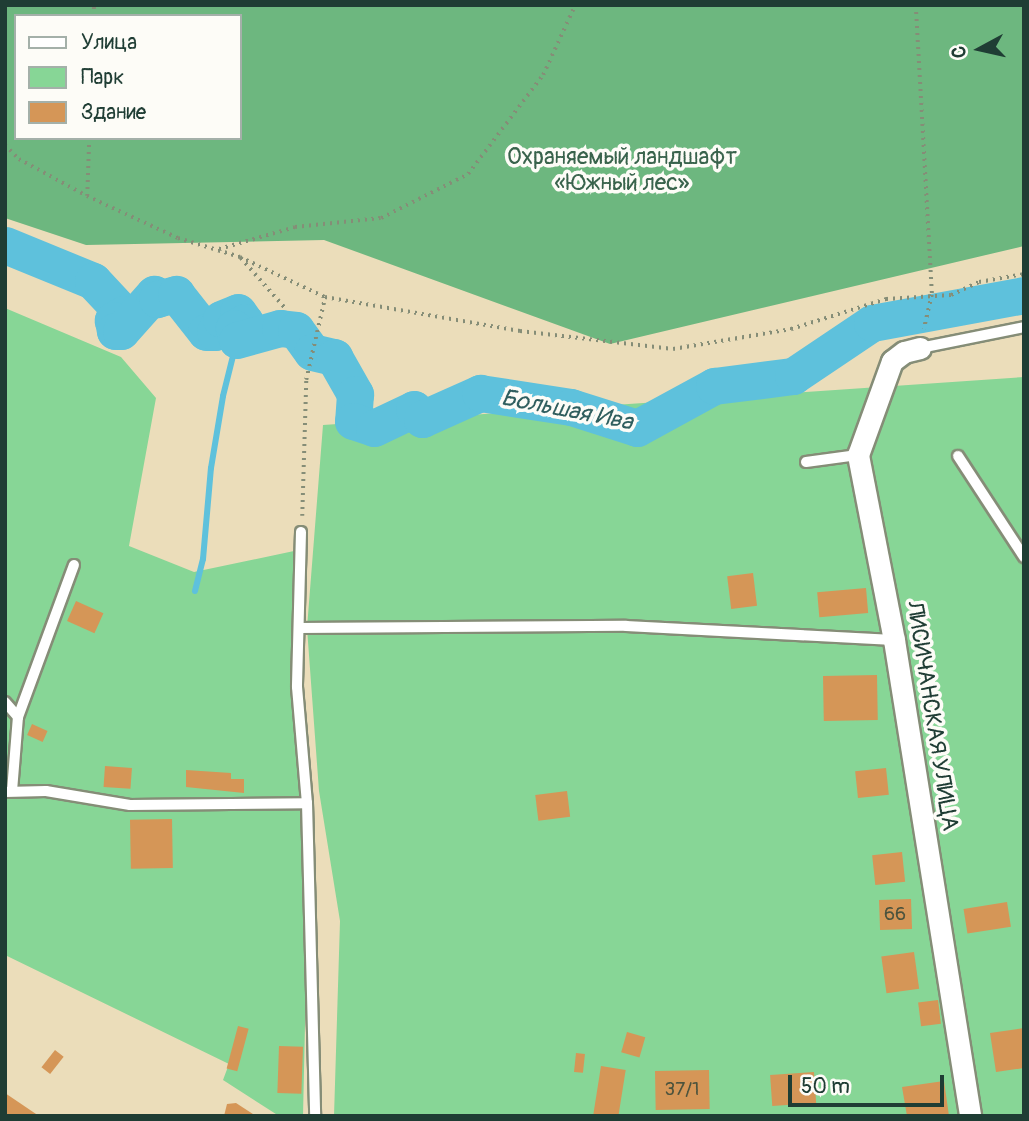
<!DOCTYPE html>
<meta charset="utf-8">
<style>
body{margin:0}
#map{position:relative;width:1029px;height:1121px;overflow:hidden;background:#ebddba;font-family:Pangolin,sans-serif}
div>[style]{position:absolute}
.green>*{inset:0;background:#87d696}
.forest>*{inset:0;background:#6db77f}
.stream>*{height:6px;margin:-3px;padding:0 3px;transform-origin:3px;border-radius:3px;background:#5ec1dc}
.river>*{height:37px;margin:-18.5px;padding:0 18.5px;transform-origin:18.5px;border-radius:18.5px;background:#5ec1dc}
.building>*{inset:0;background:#d59657;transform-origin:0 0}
.path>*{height:3.5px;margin-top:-1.75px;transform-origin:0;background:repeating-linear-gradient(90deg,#858d77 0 2px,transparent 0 7px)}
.roads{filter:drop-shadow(2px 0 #858d77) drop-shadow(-2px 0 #858d77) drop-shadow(0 2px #858d77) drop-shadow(0 -2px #858d77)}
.lane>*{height:10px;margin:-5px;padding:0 5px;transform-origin:5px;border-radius:5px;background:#fff}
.street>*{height:21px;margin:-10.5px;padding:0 10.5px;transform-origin:10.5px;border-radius:10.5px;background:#fff}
span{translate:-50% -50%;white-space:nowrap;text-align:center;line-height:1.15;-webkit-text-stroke:7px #fdfcf7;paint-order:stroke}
.number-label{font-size:19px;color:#4c533d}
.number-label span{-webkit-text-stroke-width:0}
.park-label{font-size:23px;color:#39634c}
.street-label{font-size:23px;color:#1f3d34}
.water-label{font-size:24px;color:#2f5e5e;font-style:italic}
.frame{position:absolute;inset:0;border:7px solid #1f3d34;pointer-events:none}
.legend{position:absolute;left:14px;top:14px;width:228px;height:126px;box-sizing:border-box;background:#fdfcf7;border:2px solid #a4b0a9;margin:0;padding:9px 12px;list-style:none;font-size:21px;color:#1f3d34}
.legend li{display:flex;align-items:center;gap:14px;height:35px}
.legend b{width:35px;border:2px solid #a4b0a9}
.north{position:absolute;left:945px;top:14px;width:70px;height:70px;-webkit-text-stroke:5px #fdfcf7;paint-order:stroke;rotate:262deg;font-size:19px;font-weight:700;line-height:28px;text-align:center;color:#1f3d34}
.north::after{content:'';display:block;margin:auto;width:24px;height:32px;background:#1f3d34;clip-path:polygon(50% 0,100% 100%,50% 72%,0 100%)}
.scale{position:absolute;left:788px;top:1075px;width:156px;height:32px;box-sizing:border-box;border:4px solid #1f3d34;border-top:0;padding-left:9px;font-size:21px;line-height:24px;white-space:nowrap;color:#1f3d34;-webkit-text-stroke:5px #fdfcf7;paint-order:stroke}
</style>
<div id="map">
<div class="green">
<i style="clip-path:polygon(5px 308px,121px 357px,156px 398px,129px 546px,194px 572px,294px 551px,306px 980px,303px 1116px,279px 1116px,223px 1080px,229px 1064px,5px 955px)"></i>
<i style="clip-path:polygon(1024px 377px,1024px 1116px,334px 1116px,340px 921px,319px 791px,307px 628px,323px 425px)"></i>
</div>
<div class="forest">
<i style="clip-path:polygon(evenodd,5px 5px,1024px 5px,1024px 246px,610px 344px,324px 240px,86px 245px,5px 218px,5px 5px,16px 16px,240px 16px,240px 138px,16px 138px,16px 16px)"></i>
</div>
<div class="stream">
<i style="left:195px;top:591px;width:33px;rotate:-76deg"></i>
<i style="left:203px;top:559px;width:91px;rotate:-85deg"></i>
<i style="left:211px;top:468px;width:73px;rotate:-80.5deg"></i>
<i style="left:223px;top:396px;width:58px;rotate:-76deg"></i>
</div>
<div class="river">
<i style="left:5px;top:245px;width:95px;rotate:22.2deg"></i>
<i style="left:93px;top:281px;width:45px;rotate:46.8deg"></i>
<i style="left:124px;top:314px;width:13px;rotate:151deg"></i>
<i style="left:113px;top:320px;width:11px;rotate:80deg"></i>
<i style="left:115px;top:331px;width:6px"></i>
<i style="left:121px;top:331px;width:50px;rotate:-48.3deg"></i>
<i style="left:154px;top:294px;width:6px;rotate:59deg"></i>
<i style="left:157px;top:299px;width:20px;rotate:-15deg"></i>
<i style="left:176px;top:294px;width:48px;rotate:51.7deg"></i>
<i style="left:206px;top:332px;width:9px"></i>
<i style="left:215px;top:332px;width:14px;rotate:-65deg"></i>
<i style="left:221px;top:319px;width:18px;rotate:-22deg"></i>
<i style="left:238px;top:312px;width:12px;rotate:55deg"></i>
<i style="left:245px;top:322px;width:13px;rotate:151deg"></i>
<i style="left:234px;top:328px;width:12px;rotate:76deg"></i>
<i style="left:237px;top:340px;width:45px;rotate:-15.6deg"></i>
<i style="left:280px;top:328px;width:16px;rotate:7deg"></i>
<i style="left:296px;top:330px;width:27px;rotate:54deg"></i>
<i style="left:312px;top:352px;width:23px;rotate:13deg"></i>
<i style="left:334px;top:357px;width:43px;rotate:60.4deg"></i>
<i style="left:355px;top:394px;width:27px;rotate:94deg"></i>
<i style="left:353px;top:421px;width:22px;rotate:18deg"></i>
<i style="left:374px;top:428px;width:44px;rotate:-25.4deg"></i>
<i style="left:414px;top:409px;width:13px;rotate:51deg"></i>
<i style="left:422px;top:419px;width:64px;rotate:-24.1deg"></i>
<i style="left:480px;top:393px;width:92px;rotate:8.7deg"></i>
<i style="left:571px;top:407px;width:69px;rotate:17.7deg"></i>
<i style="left:637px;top:428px;width:88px;rotate:-28.6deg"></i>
<i style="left:714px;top:386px;width:80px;rotate:-7.2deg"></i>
<i style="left:793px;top:376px;width:95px;rotate:-33.9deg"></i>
<i style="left:872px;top:323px;width:155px;rotate:-10.4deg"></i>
</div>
<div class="building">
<i style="left:753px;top:573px;width:33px;height:26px;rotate:83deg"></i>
<i style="left:866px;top:588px;width:25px;height:49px;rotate:85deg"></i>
<i style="left:76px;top:601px;width:30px;height:22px;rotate:24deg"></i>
<i style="left:877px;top:675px;width:45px;height:54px;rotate:89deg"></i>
<i style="left:32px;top:724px;width:17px;height:12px;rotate:24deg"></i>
<i style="left:105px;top:766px;width:27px;height:21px;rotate:4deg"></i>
<i style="left:886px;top:768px;width:27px;height:31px;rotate:84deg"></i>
<i style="clip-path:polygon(186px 770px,231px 773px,231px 779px,244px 779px,244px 793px,186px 787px)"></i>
<i style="left:567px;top:791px;width:26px;height:32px;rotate:83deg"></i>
<i style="left:172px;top:819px;width:49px;height:42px;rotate:89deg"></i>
<i style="left:902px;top:852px;width:30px;height:30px;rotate:84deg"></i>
<i style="left:911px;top:899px;width:30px;height:32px;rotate:88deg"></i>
<i style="left:1007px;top:902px;width:25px;height:44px;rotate:81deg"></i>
<i style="left:914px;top:952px;width:37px;height:33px;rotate:82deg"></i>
<i style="left:938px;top:1000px;width:24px;height:20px;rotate:83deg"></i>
<i style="left:238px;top:1026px;width:11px;height:44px;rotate:15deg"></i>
<i style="clip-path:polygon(1024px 1028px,1024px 1068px,996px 1072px,990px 1033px)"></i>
<i style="left:627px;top:1032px;width:19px;height:21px;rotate:16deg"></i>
<i style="left:279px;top:1046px;width:24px;height:47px;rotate:2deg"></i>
<i style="left:55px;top:1050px;width:11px;height:22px;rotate:38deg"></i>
<i style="left:576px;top:1053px;width:9px;height:19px;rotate:6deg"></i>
<i style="left:601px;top:1066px;width:25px;height:49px;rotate:9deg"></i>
<i style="left:709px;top:1070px;width:39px;height:54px;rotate:89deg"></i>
<i style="left:814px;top:1072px;width:31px;height:44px;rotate:86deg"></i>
<i style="clip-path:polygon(944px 1081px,949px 1116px,907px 1116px,902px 1087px)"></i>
<i style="clip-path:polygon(5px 1093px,39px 1116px,5px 1116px)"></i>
<i style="clip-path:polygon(236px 1103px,256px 1116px,224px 1116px,227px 1104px)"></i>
</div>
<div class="path">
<i style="left:916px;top:5px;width:290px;rotate:86.8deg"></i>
<i style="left:932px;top:295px;width:35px;rotate:103deg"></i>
<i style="left:93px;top:16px;width:11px;rotate:-85deg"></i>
<i style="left:5px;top:145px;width:20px;rotate:45deg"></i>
<i style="left:19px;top:159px;width:77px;rotate:28.6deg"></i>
<i style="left:87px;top:196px;width:100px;rotate:24.8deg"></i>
<i style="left:178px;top:238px;width:65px;rotate:17deg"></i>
<i style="left:240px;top:257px;width:94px;rotate:25.2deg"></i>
<i style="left:325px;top:297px;width:198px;rotate:9.9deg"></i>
<i style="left:520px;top:331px;width:154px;rotate:6.7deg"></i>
<i style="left:673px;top:349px;width:120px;rotate:-9.6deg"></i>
<i style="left:791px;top:329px;width:100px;rotate:-17.5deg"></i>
<i style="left:886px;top:299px;width:65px;rotate:-3.5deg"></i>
<i style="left:951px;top:295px;width:31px;rotate:-25deg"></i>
<i style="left:979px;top:282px;width:46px;rotate:-10.1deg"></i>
<i style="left:87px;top:196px;width:58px;rotate:-88deg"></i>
<i style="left:219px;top:249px;width:79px;rotate:-16.1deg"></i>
<i style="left:295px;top:227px;width:86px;rotate:-6deg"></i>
<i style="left:381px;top:218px;width:97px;rotate:-26.8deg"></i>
<i style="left:468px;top:174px;width:124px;rotate:-52.9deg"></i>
<i style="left:543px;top:75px;width:77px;rotate:-65.4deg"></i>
<i style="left:241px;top:258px;width:68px;rotate:48.6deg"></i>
<i style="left:302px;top:516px;width:136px;rotate:-88.3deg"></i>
<i style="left:306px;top:380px;width:85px;rotate:-77.1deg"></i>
</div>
<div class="roads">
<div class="lane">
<i style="left:920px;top:348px;width:106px;rotate:-11.4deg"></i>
<i style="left:958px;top:456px;width:121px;rotate:56.8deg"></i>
<i style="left:806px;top:462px;width:52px;rotate:-7.7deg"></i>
<i style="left:301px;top:532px;width:155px;rotate:91.5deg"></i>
<i style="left:297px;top:687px;width:116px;rotate:85.1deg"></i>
<i style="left:307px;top:803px;width:313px;rotate:88.5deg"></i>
<i style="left:299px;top:628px;width:327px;rotate:-0.4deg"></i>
<i style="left:626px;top:626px;width:268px;rotate:3deg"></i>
<i style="left:5px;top:702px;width:20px;rotate:49deg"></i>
<i style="left:12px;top:791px;width:74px;rotate:-85.4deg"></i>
<i style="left:18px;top:717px;width:162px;rotate:-69.8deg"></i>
<i style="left:5px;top:792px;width:41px;rotate:-1.4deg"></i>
<i style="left:46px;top:791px;width:85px;rotate:9.5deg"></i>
<i style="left:130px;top:805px;width:177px;rotate:-0.6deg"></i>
</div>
<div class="street">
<i style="left:920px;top:348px;width:16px;rotate:166deg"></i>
<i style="left:904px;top:352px;width:15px;rotate:143deg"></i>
<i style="left:892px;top:361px;width:100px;rotate:109.9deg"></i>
<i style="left:858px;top:455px;width:188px;rotate:79deg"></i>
<i style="left:894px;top:640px;width:482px;rotate:80.9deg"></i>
</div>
</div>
<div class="number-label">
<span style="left:895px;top:915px">66</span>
<span style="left:682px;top:1090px">37/1</span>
</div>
<div class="park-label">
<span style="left:622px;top:170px">Охраняемый ландшафт<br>«Южный лес»</span>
</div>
<div class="street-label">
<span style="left:932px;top:716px;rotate:81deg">ЛИСИЧАНСКАЯ УЛИЦА</span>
</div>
<div class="water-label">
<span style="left:567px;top:410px;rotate:11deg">Большая Ива</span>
</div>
<div class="frame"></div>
<ul class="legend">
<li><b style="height:9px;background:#fff"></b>Улица</li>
<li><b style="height:19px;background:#87d696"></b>Парк</li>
<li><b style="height:19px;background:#d59657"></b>Здание</li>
</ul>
<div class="north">С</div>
<div class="scale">50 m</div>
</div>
